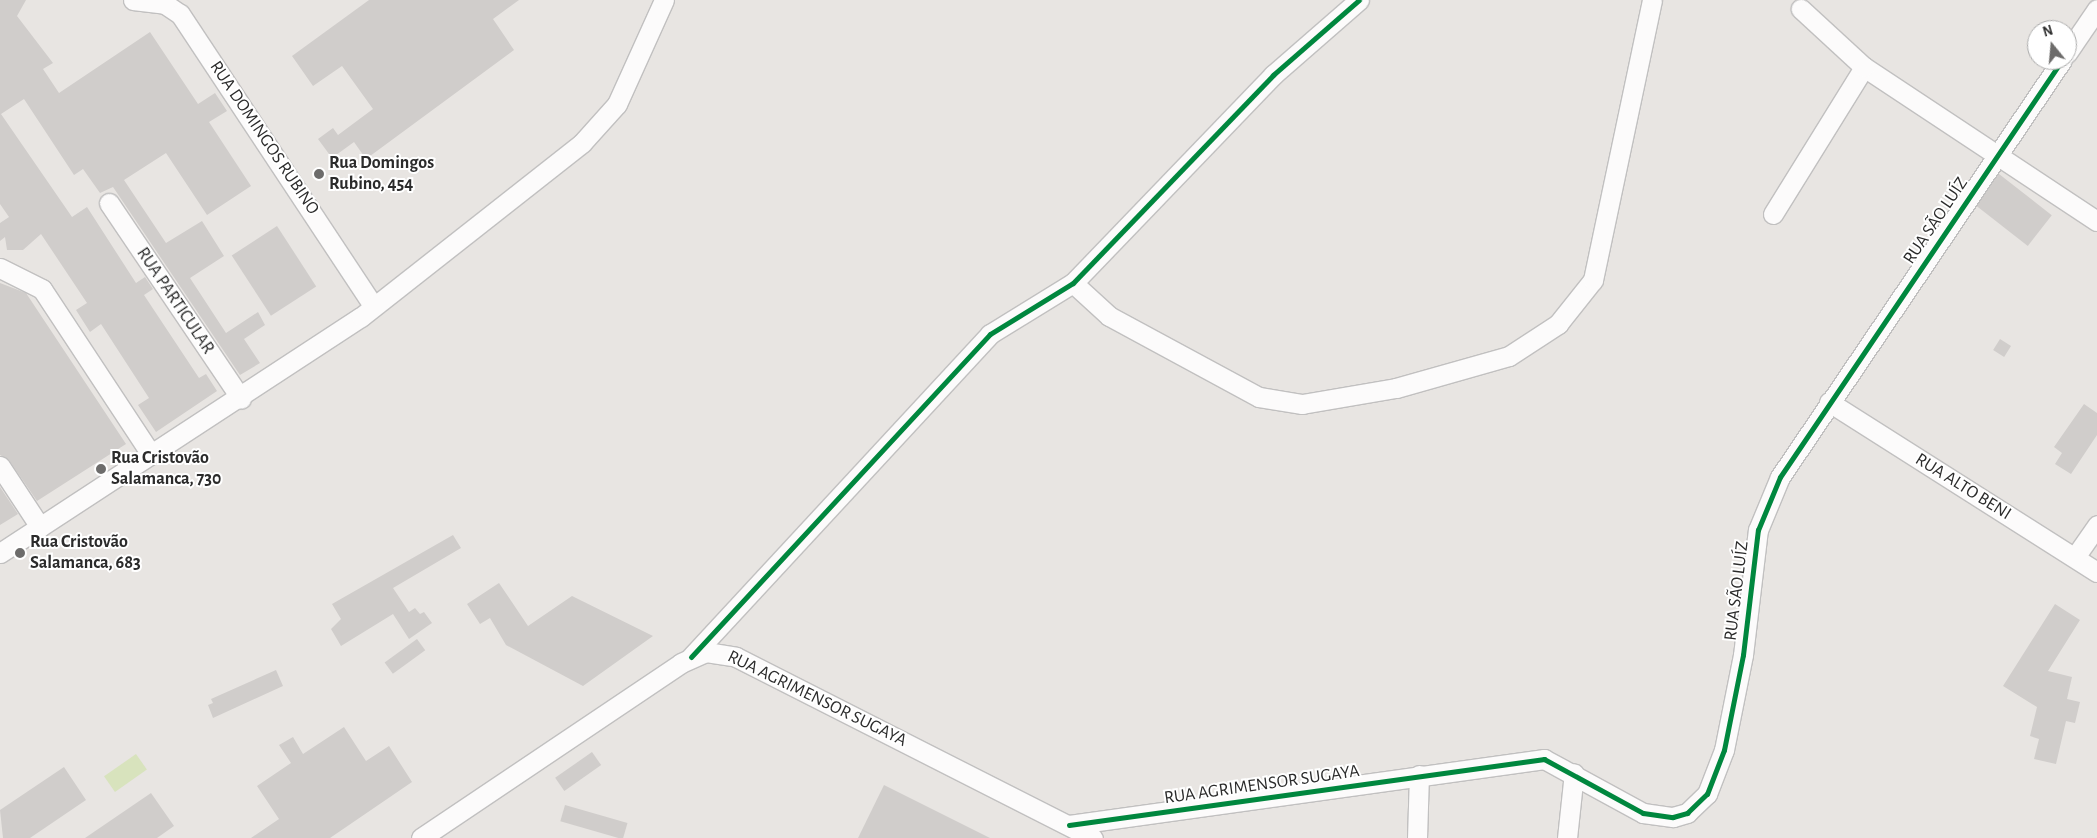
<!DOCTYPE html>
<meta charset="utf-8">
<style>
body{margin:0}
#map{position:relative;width:2097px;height:838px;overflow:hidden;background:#e8e5e2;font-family:"Alegreya Sans",sans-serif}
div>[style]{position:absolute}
.pitch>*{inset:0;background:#d8e3bd;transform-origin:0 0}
.building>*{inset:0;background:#d0cdcb;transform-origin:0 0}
.roads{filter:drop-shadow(1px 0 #c1c0c0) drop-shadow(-1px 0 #c1c0c0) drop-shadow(0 1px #c1c0c0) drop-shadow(0 -1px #c1c0c0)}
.street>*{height:19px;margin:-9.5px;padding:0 9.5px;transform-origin:9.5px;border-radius:9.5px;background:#fcfbfb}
.cycleway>*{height:5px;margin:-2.5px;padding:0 2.5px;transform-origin:2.5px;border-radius:2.5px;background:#00873e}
.dots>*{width:14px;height:14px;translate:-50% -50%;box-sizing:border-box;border:2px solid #fff;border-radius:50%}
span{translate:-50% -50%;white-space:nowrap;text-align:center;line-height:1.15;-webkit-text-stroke:4px #fff;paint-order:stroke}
.street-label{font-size:18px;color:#2b2b2b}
.poi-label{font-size:18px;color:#2b2b2b;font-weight:700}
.left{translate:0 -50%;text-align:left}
.north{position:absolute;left:2027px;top:20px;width:50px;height:50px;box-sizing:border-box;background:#fff;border:1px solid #aaa;border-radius:50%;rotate:343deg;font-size:14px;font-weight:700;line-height:20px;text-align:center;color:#2b2b2b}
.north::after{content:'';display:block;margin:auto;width:18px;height:22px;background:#6d6c6b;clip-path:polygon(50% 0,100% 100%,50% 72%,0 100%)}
</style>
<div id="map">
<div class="pitch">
<i style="left:136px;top:754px;width:19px;height:39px;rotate:55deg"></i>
</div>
<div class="building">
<i style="clip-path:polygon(0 0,26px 0,17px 16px,53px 63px,43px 69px,59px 93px,150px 32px,198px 104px,215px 93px,227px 111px,209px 122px,251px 186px,207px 215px,166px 153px,124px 180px,166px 243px,202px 221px,224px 256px,190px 278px,226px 333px,258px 312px,265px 325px,244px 339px,260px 363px,240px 375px,113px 187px,100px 193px,83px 169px,74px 175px,24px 99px,1px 114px,72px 217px,87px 207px,136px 283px,145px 277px,153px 289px,144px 295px,199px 378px,206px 374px,217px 391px,156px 432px,138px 405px,149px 398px,101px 324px,90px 332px,76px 310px,87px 303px,41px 234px,23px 250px,7px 250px,5px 237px,0 241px,0 223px,9px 217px,0 204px)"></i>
<i style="clip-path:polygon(369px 0,519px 0,493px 19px,514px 50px,366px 159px,354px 142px,332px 158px,318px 139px,333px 128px,338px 135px,373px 109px,342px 66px,313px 86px,292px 56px)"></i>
<i style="left:1999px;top:174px;width:67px;height:39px;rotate:38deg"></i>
<i style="left:277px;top:226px;width:72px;height:54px;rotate:57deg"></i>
<i style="clip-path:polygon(0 283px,26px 293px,126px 444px,37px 501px,9px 460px,0 455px)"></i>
<i style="left:2000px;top:339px;width:13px;height:13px;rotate:32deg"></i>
<i style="clip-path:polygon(2084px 404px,2097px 413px,2097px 435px,2071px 474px,2055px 464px,2062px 453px,2054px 447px)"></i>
<i style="clip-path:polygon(0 487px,18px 514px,0 525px)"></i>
<i style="clip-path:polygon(453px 535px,461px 548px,393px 588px,409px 612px,415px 608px,420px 614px,424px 612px,432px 623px,409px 639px,393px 614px,341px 646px,331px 629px,341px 619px,332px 604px)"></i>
<i style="clip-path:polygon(499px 583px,528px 626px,572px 596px,653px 636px,583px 686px,506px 645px,490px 618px,480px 624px,467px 604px)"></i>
<i style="clip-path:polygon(2055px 604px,2080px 620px,2048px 671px,2072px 677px,2067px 699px,2080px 702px,2075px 723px,2066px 721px,2056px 764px,2034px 759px,2039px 739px,2030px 736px,2037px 707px,2003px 686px)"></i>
<i style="left:417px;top:639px;width:14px;height:40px;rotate:54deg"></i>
<i style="clip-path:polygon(276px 670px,283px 686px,213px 718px,208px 705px,213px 703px,211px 699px)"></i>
<i style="clip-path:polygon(344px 727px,366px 761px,389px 746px,412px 782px,330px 838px,251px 838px,279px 819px,257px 786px,291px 763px,279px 745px,293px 737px,303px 754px)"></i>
<i style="left:592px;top:752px;width:16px;height:45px;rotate:55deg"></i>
<i style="clip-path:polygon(64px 767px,86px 800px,30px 838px,3px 838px,0 810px)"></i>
<i style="clip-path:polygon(884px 785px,990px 838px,858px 838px)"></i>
<i style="clip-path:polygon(151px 793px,174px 826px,157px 838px,85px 838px)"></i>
<i style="left:565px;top:805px;width:65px;height:17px;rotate:16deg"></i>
</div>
<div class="roads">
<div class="street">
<i style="left:133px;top:0;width:32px;rotate:7deg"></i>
<i style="left:165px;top:4px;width:18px;rotate:34deg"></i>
<i style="left:180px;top:14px;width:348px;rotate:56.5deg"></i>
<i style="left:2067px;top:53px;width:53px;rotate:-55.7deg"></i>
<i style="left:1864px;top:67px;width:279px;rotate:33.5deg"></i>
<i style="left:109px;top:203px;width:236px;rotate:56deg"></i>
<i style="left:1773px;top:214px;width:173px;rotate:-58.2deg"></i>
<i style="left:1864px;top:67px;width:86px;rotate:-137.4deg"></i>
<i style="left:0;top:268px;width:47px;rotate:26.6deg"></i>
<i style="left:42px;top:289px;width:198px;rotate:56.6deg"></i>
<i style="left:1073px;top:283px;width:49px;rotate:42.5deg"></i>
<i style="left:1109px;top:316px;width:170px;rotate:28.4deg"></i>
<i style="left:1259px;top:397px;width:44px;rotate:9.2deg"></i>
<i style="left:1302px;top:404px;width:95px;rotate:-9.7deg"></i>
<i style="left:1396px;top:388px;width:117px;rotate:-15.8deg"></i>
<i style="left:1509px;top:356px;width:59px;rotate:-33.1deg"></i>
<i style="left:1558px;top:324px;width:56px;rotate:-51.5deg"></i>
<i style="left:1593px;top:280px;width:286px;rotate:-78.1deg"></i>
<i style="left:1829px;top:402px;width:317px;rotate:32.4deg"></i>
<i style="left:0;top:466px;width:73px;rotate:56.7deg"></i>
<i style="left:0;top:553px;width:431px;rotate:-33.2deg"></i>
<i style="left:361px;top:317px;width:281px;rotate:-38.2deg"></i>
<i style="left:582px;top:143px;width:52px;rotate:-48.1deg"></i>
<i style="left:617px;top:104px;width:114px;rotate:-65.7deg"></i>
<i style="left:2075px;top:557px;width:39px;rotate:-55deg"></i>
<i style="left:691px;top:657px;width:440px;rotate:-47.2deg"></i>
<i style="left:990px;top:334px;width:97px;rotate:-31.6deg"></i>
<i style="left:1073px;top:283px;width:289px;rotate:-46.1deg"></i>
<i style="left:1273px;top:75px;width:114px;rotate:-41.1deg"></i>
<i style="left:1069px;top:825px;width:480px;rotate:-7.9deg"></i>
<i style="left:1544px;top:759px;width:113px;rotate:28.6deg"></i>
<i style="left:1643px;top:813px;width:30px;rotate:8deg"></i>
<i style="left:1673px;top:817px;width:15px;rotate:-16deg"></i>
<i style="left:1687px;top:813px;width:28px;rotate:-44deg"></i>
<i style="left:1707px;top:794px;width:47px;rotate:-68.9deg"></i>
<i style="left:1724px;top:750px;width:97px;rotate:-78.7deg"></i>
<i style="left:1743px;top:655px;width:126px;rotate:-83.2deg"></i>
<i style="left:1758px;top:530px;width:57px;rotate:-67.5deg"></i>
<i style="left:1780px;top:477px;width:503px;rotate:-55.93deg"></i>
<i style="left:421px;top:838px;width:313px;rotate:-33.9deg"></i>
<i style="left:681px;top:663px;width:27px;rotate:-24deg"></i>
<i style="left:706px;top:652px;width:30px;rotate:9deg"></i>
<i style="left:736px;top:657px;width:400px;rotate:26.9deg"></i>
<i style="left:1417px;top:838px;width:63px;rotate:-88.2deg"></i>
<i style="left:1567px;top:838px;width:65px;rotate:-83.9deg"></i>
</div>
</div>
<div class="cycleway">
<i style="left:691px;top:657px;width:440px;rotate:-47.2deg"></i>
<i style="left:990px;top:334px;width:97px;rotate:-31.6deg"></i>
<i style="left:1073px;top:283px;width:289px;rotate:-46.1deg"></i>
<i style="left:1273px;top:75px;width:114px;rotate:-41.1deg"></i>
<i style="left:1069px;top:825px;width:480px;rotate:-7.9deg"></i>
<i style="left:1544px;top:759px;width:113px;rotate:28.6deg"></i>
<i style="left:1643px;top:813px;width:30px;rotate:8deg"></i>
<i style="left:1673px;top:817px;width:15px;rotate:-16deg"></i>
<i style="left:1687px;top:813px;width:28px;rotate:-44deg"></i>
<i style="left:1707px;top:794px;width:47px;rotate:-68.9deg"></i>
<i style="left:1724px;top:750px;width:97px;rotate:-78.7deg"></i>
<i style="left:1743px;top:655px;width:126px;rotate:-83.2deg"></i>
<i style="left:1758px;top:530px;width:57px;rotate:-67.5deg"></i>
<i style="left:1780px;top:477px;width:503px;rotate:-55.93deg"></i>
</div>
<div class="dots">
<i style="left:319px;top:174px;background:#6d6c6b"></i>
<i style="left:101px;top:469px;background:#6d6c6b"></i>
<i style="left:20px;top:553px;background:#6d6c6b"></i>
</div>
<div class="street-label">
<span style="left:264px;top:138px;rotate:56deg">RUA DOMINGOS RUBINO</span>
<span style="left:1936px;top:221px;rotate:-56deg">RUA SÃO LUÍZ</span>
<span style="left:175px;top:301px;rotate:56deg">RUA PARTICULAR</span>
<span style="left:1963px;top:487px;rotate:32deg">RUA ALTO BENI</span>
<span style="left:1737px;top:591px;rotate:-83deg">RUA SÃO LUÍZ</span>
<span style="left:817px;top:699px;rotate:26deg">RUA AGRIMENSOR SUGAYA</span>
<span style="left:1262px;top:785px;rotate:-8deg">RUA AGRIMENSOR SUGAYA</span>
</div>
<div class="poi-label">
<span class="left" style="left:329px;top:174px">Rua Domingos<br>Rubino, 454</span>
<span class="left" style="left:111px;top:469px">Rua Cristovão<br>Salamanca, 730</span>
<span class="left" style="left:30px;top:553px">Rua Cristovão<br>Salamanca, 683</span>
</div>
<div class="north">N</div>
</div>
